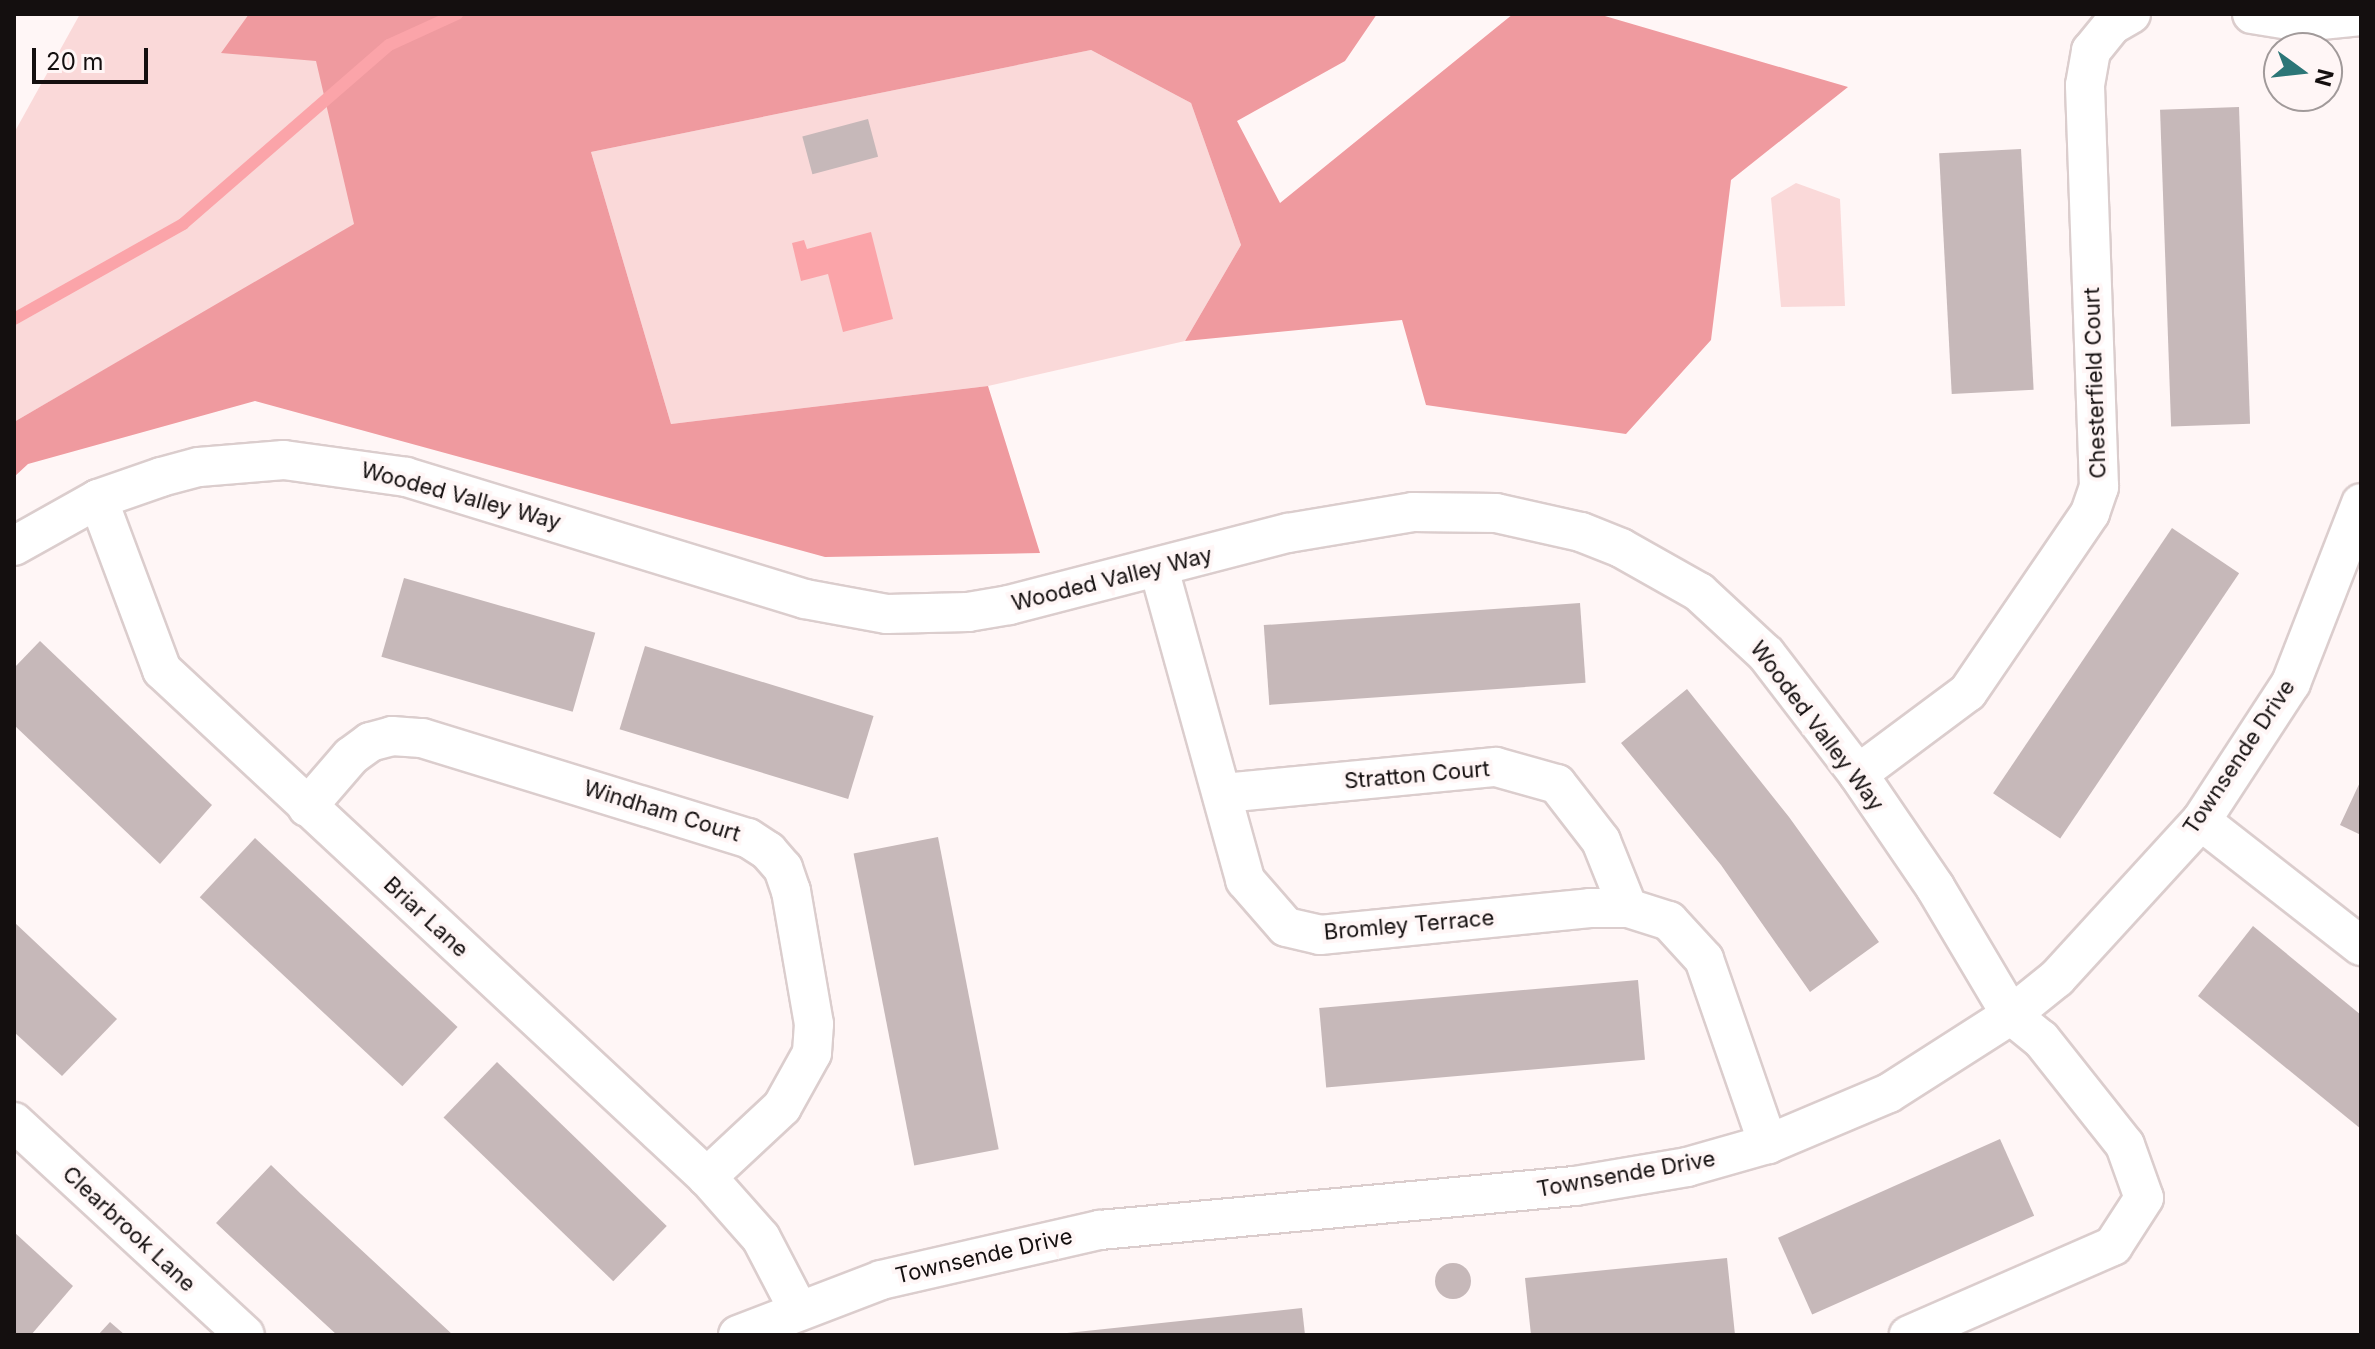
<!DOCTYPE html>
<style>
body{margin:0}
#map{position:relative;width:2375px;height:1349px;overflow:hidden;background:#fff6f6;font-family:Inter,sans-serif}
div>[style]{position:absolute}
.green>*{inset:0;background:#fad9d9}
.forest>*{inset:0;background:#ef9a9f}
.water>*{inset:0;background:#fba4a9}
.stream>*{height:12px;margin:-6px;padding:0 6px;transform-origin:6px;border-radius:6px;background:#fba4a9}
.building>*{inset:0;background:#c6b8b9;transform-origin:0 0}
.round{border-radius:50%}
.roads{filter:drop-shadow(2px 0 #dbcdcd) drop-shadow(-2px 0 #dbcdcd) drop-shadow(0 2px #dbcdcd) drop-shadow(0 -2px #dbcdcd)}
.minor>*{height:38px;margin:-19px;padding:0 19px;transform-origin:19px;border-radius:19px;background:#fff}
span{translate:-50% -50%;white-space:nowrap;text-align:center;line-height:1.15;-webkit-text-stroke:8px #fff6f6;paint-order:stroke}
.street-label{font-size:22px;color:#140f0f}
.frame{position:absolute;inset:0;border:16px solid #140f0f;pointer-events:none}
.north{position:absolute;left:2263px;top:32px;width:80px;height:80px;box-sizing:border-box;background:#fff6f6;border:2px solid #a19a9a;border-radius:50%;rotate:105deg;font-size:22px;font-weight:700;line-height:32px;text-align:center;color:#140f0f}
.north::after{content:'';display:block;margin:auto;width:28px;height:36px;background:#2c7677;clip-path:polygon(50% 0,100% 100%,50% 72%,0 100%)}
.scale{position:absolute;left:32px;top:48px;width:116px;height:36px;box-sizing:border-box;border:4px solid #140f0f;border-top:0;padding-left:10px;font-size:24px;line-height:28px;white-space:nowrap;color:#140f0f;-webkit-text-stroke:6px #fff6f6;paint-order:stroke}
</style>
<div id="map">
<div class="green">
<i style="clip-path:polygon(80px 14px,560px 14px,355px 225px,14px 422px,14px 133px)"></i>
<i style="clip-path:polygon(1091px 50px,1191px 103px,1241px 245px,1185px 341px,988px 386px,671px 424px,591px 152px)"></i>
<i style="clip-path:polygon(1796px 183px,1840px 199px,1845px 306px,1781px 307px,1771px 198px)"></i>
</div>
<div class="forest">
<i style="clip-path:polygon(249px 14px,1377px 14px,1345px 61px,1237px 121px,1280px 203px,1513px 14px,1598px 14px,1848px 87px,1731px 180px,1711px 340px,1626px 434px,1426px 405px,1402px 320px,1185px 341px,1241px 245px,1191px 103px,1091px 50px,591px 152px,671px 424px,988px 386px,1040px 553px,825px 557px,255px 401px,28px 464px,14px 477px,14px 422px,354px 224px,316px 61px,221px 53px)"></i>
</div>
<div class="water">
<i style="clip-path:polygon(871px 232px,893px 319px,843px 332px,828px 274px,801px 281px,792px 243px,804px 240px,807px 249px)"></i>
</div>
<div class="stream">
<i style="left:14px;top:319px;width:194px;rotate:-29.3deg"></i>
<i style="left:183px;top:224px;width:273px;rotate:-41deg"></i>
<i style="left:389px;top:45px;width:75px;rotate:-24.5deg"></i>
</div>
<div class="building">
<i style="left:2239px;top:107px;width:317px;height:79px;rotate:88deg"></i>
<i style="left:868px;top:119px;width:39px;height:68px;rotate:75deg"></i>
<i style="left:2021px;top:149px;width:241px;height:82px;rotate:87deg"></i>
<i style="left:2172px;top:528px;width:81px;height:320px;rotate:34deg"></i>
<i style="left:404px;top:578px;width:199px;height:82px;rotate:16deg"></i>
<i style="left:1580px;top:603px;width:80px;height:317px;rotate:86deg"></i>
<i style="clip-path:polygon(40px 641px,212px 805px,160px 864px,14px 725px,14px 668px)"></i>
<i style="left:645px;top:646px;width:239px;height:87px;rotate:17deg"></i>
<i style="clip-path:polygon(1687px 689px,1789px 817px,1879px 942px,1810px 992px,1721px 865px,1621px 743px)"></i>
<i style="clip-path:polygon(2361px 780px,2361px 835px,2340px 825px)"></i>
<i style="left:938px;top:837px;width:318px;height:86px;rotate:79deg"></i>
<i style="left:255px;top:838px;width:277px;height:81px;rotate:43deg"></i>
<i style="clip-path:polygon(14px 922px,117px 1019px,62px 1076px,14px 1032px)"></i>
<i style="clip-path:polygon(2253px 926px,2361px 1015px,2361px 1129px,2198px 996px)"></i>
<i style="left:1638px;top:980px;width:80px;height:320px;rotate:85deg"></i>
<i style="left:497px;top:1062px;width:236px;height:77px;rotate:44deg"></i>
<i style="left:2000px;top:1139px;width:84px;height:243px;rotate:66deg"></i>
<i style="clip-path:polygon(271px 1165px,301px 1194px,453px 1335px,337px 1335px,247px 1252px,216px 1223px)"></i>
<i style="clip-path:polygon(14px 1232px,73px 1286px,31px 1335px,14px 1335px)"></i>
<i style="clip-path:polygon(1727px 1258px,1735px 1335px,1531px 1335px,1525px 1278px)"></i>
<i class="round" style="left:1435px;top:1263px;width:36px;height:36px"></i>
<i style="clip-path:polygon(1302px 1308px,1305px 1335px,1067px 1335px,1067px 1333px)"></i>
<i style="clip-path:polygon(110px 1322px,125px 1335px,98px 1335px)"></i>
</div>
<div class="roads">
<div class="minor">
<i style="left:2252px;top:14px;width:50px;rotate:9.3deg"></i>
<i style="left:2301px;top:22px;width:60px;rotate:-5.7deg"></i>
<i style="left:98px;top:499px;width:183px;rotate:69.5deg"></i>
<i style="left:162px;top:670px;width:744px;rotate:42.93deg"></i>
<i style="left:707px;top:1177px;width:81px;rotate:48.5deg"></i>
<i style="left:761px;top:1238px;width:80px;rotate:62.5deg"></i>
<i style="left:14px;top:546px;width:96px;rotate:-29.2deg"></i>
<i style="left:98px;top:499px;width:67px;rotate:-19.2deg"></i>
<i style="left:161px;top:477px;width:39px;rotate:-15deg"></i>
<i style="left:199px;top:467px;width:85px;rotate:-4.7deg"></i>
<i style="left:284px;top:460px;width:123px;rotate:7.9deg"></i>
<i style="left:406px;top:477px;width:417px;rotate:17deg"></i>
<i style="left:805px;top:599px;width:83px;rotate:10.4deg"></i>
<i style="left:887px;top:614px;width:81px;rotate:-1.4deg"></i>
<i style="left:968px;top:612px;width:42px;rotate:-9.7deg"></i>
<i style="left:1009px;top:605px;width:288px;rotate:-14.5deg"></i>
<i style="left:1288px;top:533px;width:127px;rotate:-9.5deg"></i>
<i style="left:1413px;top:512px;width:83px;rotate:0.7deg"></i>
<i style="left:1496px;top:513px;width:87px;rotate:12.6deg"></i>
<i style="left:1581px;top:532px;width:43px;rotate:21.8deg"></i>
<i style="left:1621px;top:548px;width:90px;rotate:29.4deg"></i>
<i style="left:1699px;top:592px;width:91px;rotate:42.8deg"></i>
<i style="left:1766px;top:654px;width:151px;rotate:52.5deg"></i>
<i style="left:1858px;top:774px;width:137px;rotate:55.7deg"></i>
<i style="left:1935px;top:887px;width:149px;rotate:59.3deg"></i>
<i style="left:2011px;top:1015px;width:38px;rotate:39deg"></i>
<i style="left:2041px;top:1039px;width:135px;rotate:51.6deg"></i>
<i style="left:2125px;top:1145px;width:56px;rotate:70.3deg"></i>
<i style="left:2144px;top:1198px;width:57px;rotate:122.9deg"></i>
<i style="left:2113px;top:1246px;width:223px;rotate:156.4deg"></i>
<i style="left:1159px;top:569px;width:323px;rotate:74.5deg"></i>
<i style="left:1245px;top:880px;width:62px;rotate:48.9deg"></i>
<i style="left:1286px;top:927px;width:35px;rotate:13deg"></i>
<i style="left:1320px;top:935px;width:271px;rotate:-5.7deg"></i>
<i style="left:1590px;top:908px;width:38px"></i>
<i style="left:1628px;top:908px;width:43px;rotate:17.6deg"></i>
<i style="left:1669px;top:921px;width:52px;rotate:47.4deg"></i>
<i style="left:1704px;top:959px;width:196px;rotate:70.9deg"></i>
<i style="left:1858px;top:774px;width:137px;rotate:-36.7deg"></i>
<i style="left:1968px;top:692px;width:217px;rotate:-55.7deg"></i>
<i style="left:2090px;top:513px;width:28px;rotate:-71deg"></i>
<i style="left:2099px;top:487px;width:402px;rotate:-92deg"></i>
<i style="left:2085px;top:85px;width:35px;rotate:-80deg"></i>
<i style="left:2091px;top:51px;width:33px;rotate:-51deg"></i>
<i style="left:2112px;top:25px;width:22px;rotate:-30deg"></i>
<i style="left:1224px;top:793px;width:273px;rotate:-5.5deg"></i>
<i style="left:1496px;top:767px;width:63px;rotate:15.6deg"></i>
<i style="left:1557px;top:784px;width:72px;rotate:52.3deg"></i>
<i style="left:1601px;top:841px;width:72px;rotate:68.1deg"></i>
<i style="left:307px;top:807px;width:67px;rotate:-49.2deg"></i>
<i style="left:351px;top:756px;width:24px;rotate:-36deg"></i>
<i style="left:370px;top:742px;width:23px;rotate:-15deg"></i>
<i style="left:392px;top:736px;width:30px;rotate:4deg"></i>
<i style="left:422px;top:738px;width:341px;rotate:17.1deg"></i>
<i style="left:748px;top:838px;width:24px;rotate:33deg"></i>
<i style="left:768px;top:851px;width:23px;rotate:49deg"></i>
<i style="left:783px;top:868px;width:24px;rotate:71deg"></i>
<i style="left:791px;top:891px;width:135px;rotate:80.2deg"></i>
<i style="left:814px;top:1024px;width:29px;rotate:94deg"></i>
<i style="left:812px;top:1053px;width:62px;rotate:119.1deg"></i>
<i style="left:782px;top:1107px;width:103px;rotate:137deg"></i>
<i style="left:2201px;top:821px;width:203px;rotate:38deg"></i>
<i style="left:14px;top:1122px;width:314px;rotate:42.7deg"></i>
<i style="left:738px;top:1335px;width:153px;rotate:-21deg"></i>
<i style="left:881px;top:1280px;width:225px;rotate:-12.9deg"></i>
<i style="left:1100px;top:1230px;width:477px;rotate:-5.3deg"></i>
<i style="left:1575px;top:1186px;width:114px;rotate:-9.6deg"></i>
<i style="left:1687px;top:1167px;width:84px;rotate:-15.9deg"></i>
<i style="left:1768px;top:1144px;width:131px;rotate:-22.9deg"></i>
<i style="left:1889px;top:1093px;width:145px;rotate:-32.6deg"></i>
<i style="left:2011px;top:1015px;width:59px;rotate:-38.8deg"></i>
<i style="left:2057px;top:978px;width:213px;rotate:-47.5deg"></i>
<i style="left:2201px;top:821px;width:165px;rotate:-56.9deg"></i>
<i style="left:2291px;top:683px;width:193px;rotate:-68.7deg"></i>
</div>
</div>
<div class="street-label">
<span style="left:2095px;top:383px;rotate:-92deg">Chesterfield Court</span>
<span style="left:461px;top:496px;rotate:15deg">Wooded Valley Way</span>
<span style="left:1112px;top:579px;rotate:-14deg">Wooded Valley Way</span>
<span style="left:1817px;top:726px;rotate:53deg">Wooded Valley Way</span>
<span style="left:2239px;top:757px;rotate:-56deg">Townsende Drive</span>
<span style="left:1417px;top:775px;rotate:-5deg">Stratton Court</span>
<span style="left:662px;top:811px;rotate:17deg">Windham Court</span>
<span style="left:426px;top:917px;rotate:43deg">Briar Lane</span>
<span style="left:1409px;top:925px;rotate:-5deg">Bromley Terrace</span>
<span style="left:1626px;top:1174px;rotate:-10deg">Townsende Drive</span>
<span style="left:129px;top:1229px;rotate:43deg">Clearbrook Lane</span>
<span style="left:984px;top:1256px;rotate:-13deg">Townsende Drive</span>
</div>
<div class="frame"></div>
<div class="north">N</div>
<div class="scale">20 m</div>
</div>
